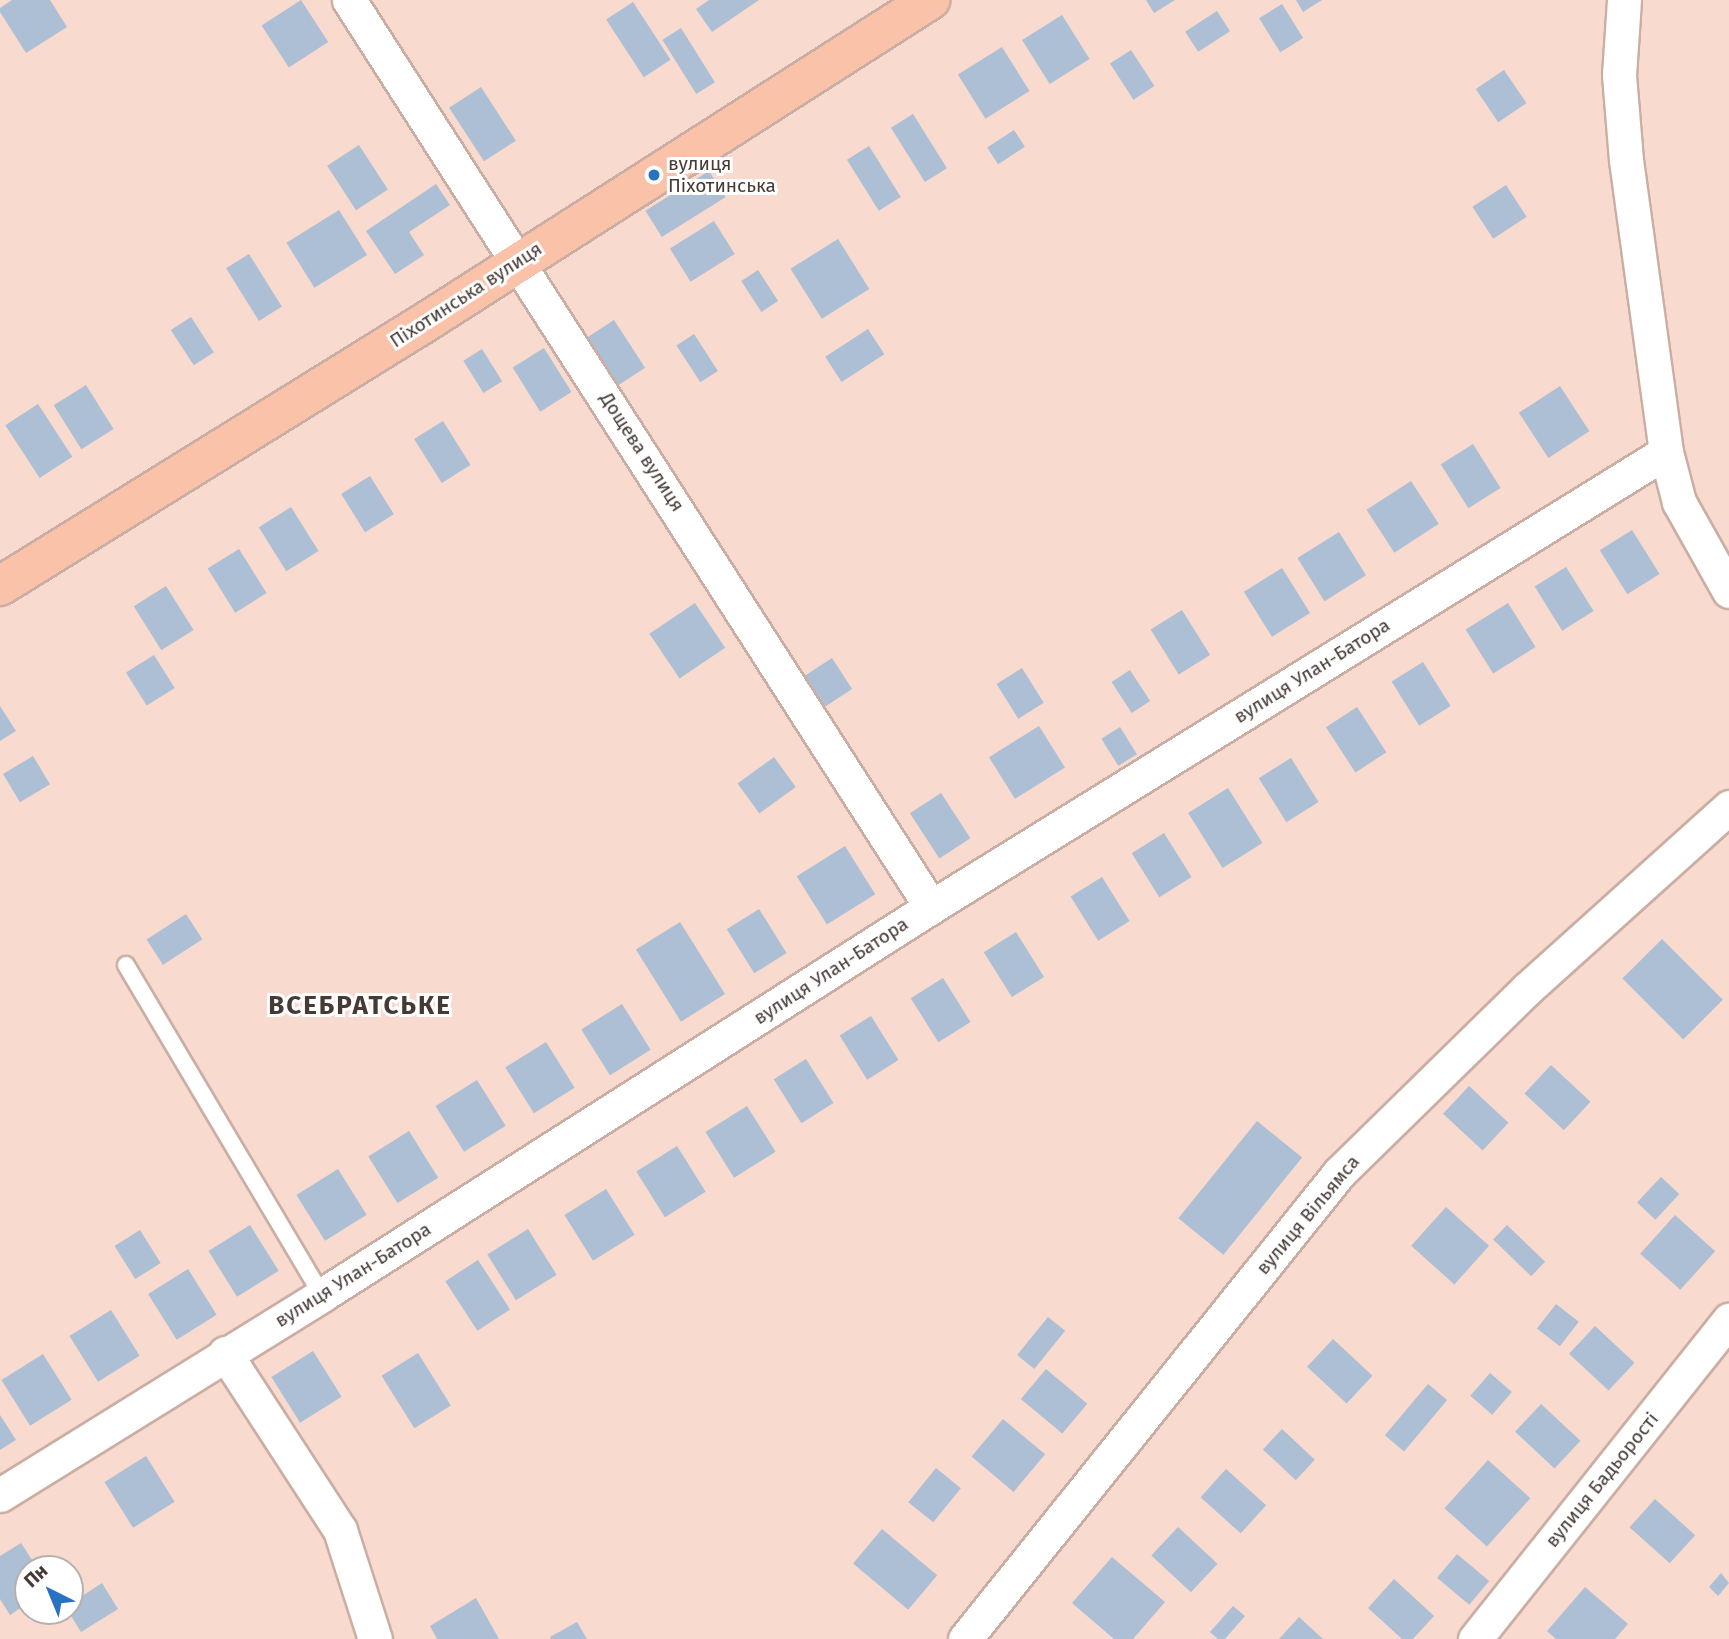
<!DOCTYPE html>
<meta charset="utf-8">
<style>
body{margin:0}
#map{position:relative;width:1729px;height:1639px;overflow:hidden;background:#f8dacf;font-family:"Fira Sans",sans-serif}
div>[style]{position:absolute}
.building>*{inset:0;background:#adbfd4;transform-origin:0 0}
.roads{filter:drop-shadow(2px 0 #caaea3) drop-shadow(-2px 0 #caaea3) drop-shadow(0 2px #caaea3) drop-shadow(0 -2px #caaea3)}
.service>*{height:16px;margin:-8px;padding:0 8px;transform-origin:8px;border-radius:8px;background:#fff}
.minor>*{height:33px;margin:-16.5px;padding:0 16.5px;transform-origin:16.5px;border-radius:16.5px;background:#fff}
.primary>*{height:38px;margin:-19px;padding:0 19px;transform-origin:19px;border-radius:19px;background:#fbc2aa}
.dots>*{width:19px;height:19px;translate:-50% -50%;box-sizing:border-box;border:4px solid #fff;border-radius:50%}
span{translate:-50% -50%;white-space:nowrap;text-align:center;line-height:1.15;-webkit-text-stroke:6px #fff;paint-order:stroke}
.poi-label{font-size:19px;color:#453a35}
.left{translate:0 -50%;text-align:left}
.street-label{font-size:19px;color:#453a35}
.district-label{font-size:26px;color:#453a35;font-weight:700;letter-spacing:2px}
.north{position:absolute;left:14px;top:1555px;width:70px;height:70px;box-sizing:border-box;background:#fff;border:2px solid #b5b0ae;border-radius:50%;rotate:317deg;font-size:19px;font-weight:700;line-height:28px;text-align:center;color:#453a35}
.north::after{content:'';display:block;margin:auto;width:24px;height:32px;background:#2971c1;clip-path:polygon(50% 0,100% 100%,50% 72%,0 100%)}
</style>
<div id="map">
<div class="building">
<i style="clip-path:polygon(12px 0,50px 0,67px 27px,26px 53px,0 12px,0 8px)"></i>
<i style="left:301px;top:0;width:50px;height:47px;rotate:57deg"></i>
<i style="clip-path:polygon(709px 0,759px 0,712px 32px,696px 9px)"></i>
<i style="clip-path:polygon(1146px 0,1175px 0,1154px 13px)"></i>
<i style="clip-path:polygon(1296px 0,1322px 0,1303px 12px)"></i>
<i style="left:633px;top:2px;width:69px;height:32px;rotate:57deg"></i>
<i style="left:1282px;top:4px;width:40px;height:27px;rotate:58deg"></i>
<i style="left:1217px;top:11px;width:24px;height:38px;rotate:57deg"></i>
<i style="left:1062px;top:15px;width:52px;height:47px;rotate:58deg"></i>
<i style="left:681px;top:28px;width:64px;height:22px;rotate:58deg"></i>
<i style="left:1002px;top:47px;width:52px;height:52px;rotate:58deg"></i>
<i style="left:1131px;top:50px;width:43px;height:25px;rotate:57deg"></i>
<i style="left:1504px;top:70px;width:40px;height:34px;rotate:56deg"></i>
<i style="left:481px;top:87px;width:64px;height:38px;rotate:57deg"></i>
<i style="left:913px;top:114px;width:64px;height:26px;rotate:58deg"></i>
<i style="left:1014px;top:130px;width:20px;height:32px;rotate:57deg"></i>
<i style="left:359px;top:145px;width:53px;height:38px;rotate:57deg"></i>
<i style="left:869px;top:146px;width:60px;height:26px;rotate:58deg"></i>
<i style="left:709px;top:171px;width:31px;height:75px;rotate:58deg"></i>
<i style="clip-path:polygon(436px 184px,450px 205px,409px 232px,424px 255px,395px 274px,366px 231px)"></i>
<i style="left:1506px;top:185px;width:38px;height:40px;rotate:57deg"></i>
<i style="left:339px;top:210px;width:53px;height:62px;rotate:58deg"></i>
<i style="left:714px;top:221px;width:39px;height:52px;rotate:58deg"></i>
<i style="left:838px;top:239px;width:59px;height:56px;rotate:58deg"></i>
<i style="left:249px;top:254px;width:62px;height:27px;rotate:58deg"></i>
<i style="left:758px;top:270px;width:37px;height:20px;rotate:57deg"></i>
<i style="left:191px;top:317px;width:42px;height:24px;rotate:57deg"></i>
<i style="left:614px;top:320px;width:57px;height:32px;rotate:57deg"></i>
<i style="left:868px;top:329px;width:30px;height:51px;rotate:57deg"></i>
<i style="left:694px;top:334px;width:44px;height:21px;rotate:57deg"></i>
<i style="left:544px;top:348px;width:52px;height:37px;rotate:58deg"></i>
<i style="left:482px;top:349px;width:38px;height:22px;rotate:58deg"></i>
<i style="left:86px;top:385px;width:52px;height:38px;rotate:58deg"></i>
<i style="left:1560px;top:386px;width:54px;height:49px;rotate:57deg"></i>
<i style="left:38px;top:404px;width:63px;height:39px;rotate:57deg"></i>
<i style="left:443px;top:421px;width:52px;height:34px;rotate:58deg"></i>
<i style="left:1473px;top:444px;width:52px;height:38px;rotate:58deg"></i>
<i style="left:370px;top:476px;width:45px;height:34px;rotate:58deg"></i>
<i style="left:1411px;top:481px;width:51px;height:53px;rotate:57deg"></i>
<i style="left:291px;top:507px;width:52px;height:38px;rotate:58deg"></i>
<i style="left:1632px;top:530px;width:52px;height:38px;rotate:58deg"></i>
<i style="left:1339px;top:532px;width:51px;height:49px;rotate:58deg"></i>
<i style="left:239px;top:549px;width:52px;height:37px;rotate:58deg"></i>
<i style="left:1566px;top:567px;width:52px;height:37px;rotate:58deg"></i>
<i style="left:1282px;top:568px;width:53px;height:45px;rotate:58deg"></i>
<i style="left:166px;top:586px;width:52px;height:38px;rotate:58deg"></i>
<i style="left:695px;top:603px;width:54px;height:55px;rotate:56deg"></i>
<i style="left:1508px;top:603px;width:52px;height:50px;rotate:58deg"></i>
<i style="left:1182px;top:610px;width:53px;height:37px;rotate:58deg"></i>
<i style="left:154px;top:655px;width:39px;height:33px;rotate:58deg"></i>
<i style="left:832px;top:658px;width:37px;height:32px;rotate:57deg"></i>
<i style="left:1423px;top:662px;width:52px;height:37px;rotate:58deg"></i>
<i style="left:1022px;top:668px;width:41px;height:30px;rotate:58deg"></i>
<i style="left:1130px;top:670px;width:37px;height:22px;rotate:57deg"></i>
<i style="clip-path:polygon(0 706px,16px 731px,0 741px)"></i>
<i style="left:1357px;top:707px;width:54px;height:37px;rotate:57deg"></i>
<i style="left:1039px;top:726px;width:49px;height:59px;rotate:58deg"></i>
<i style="left:1120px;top:727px;width:32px;height:22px;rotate:58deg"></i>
<i style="left:33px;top:756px;width:33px;height:35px;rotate:59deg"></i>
<i style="left:774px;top:757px;width:37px;height:45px;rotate:54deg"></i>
<i style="left:1291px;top:758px;width:52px;height:38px;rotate:58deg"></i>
<i style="left:1228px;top:788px;width:65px;height:47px;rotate:58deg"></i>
<i style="left:941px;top:793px;width:54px;height:37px;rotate:57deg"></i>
<i style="left:1164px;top:833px;width:52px;height:38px;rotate:58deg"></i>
<i style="left:845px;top:846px;width:57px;height:57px;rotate:58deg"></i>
<i style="left:1102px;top:877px;width:52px;height:37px;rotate:58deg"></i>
<i style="left:759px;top:909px;width:52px;height:38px;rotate:58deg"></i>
<i style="left:186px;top:914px;width:30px;height:47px;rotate:57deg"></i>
<i style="left:680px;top:922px;width:85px;height:52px;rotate:58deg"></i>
<i style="left:1016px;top:932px;width:53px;height:38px;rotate:58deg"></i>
<i style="left:1662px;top:939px;width:86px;height:56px;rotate:45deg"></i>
<i style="left:943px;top:978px;width:52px;height:38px;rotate:58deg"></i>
<i style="left:622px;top:1004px;width:54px;height:48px;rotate:58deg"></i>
<i style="left:871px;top:1016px;width:52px;height:37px;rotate:58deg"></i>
<i style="left:546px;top:1042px;width:54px;height:48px;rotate:58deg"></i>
<i style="left:806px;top:1059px;width:52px;height:38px;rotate:58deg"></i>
<i style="left:1551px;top:1065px;width:54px;height:39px;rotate:43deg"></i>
<i style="left:477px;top:1080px;width:54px;height:49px;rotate:58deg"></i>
<i style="left:1469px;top:1086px;width:54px;height:38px;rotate:43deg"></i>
<i style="left:747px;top:1106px;width:54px;height:49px;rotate:58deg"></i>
<i style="left:1257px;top:1121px;width:58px;height:125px;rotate:39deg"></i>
<i style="left:409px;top:1131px;width:55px;height:48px;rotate:58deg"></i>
<i style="left:677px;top:1146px;width:54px;height:48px;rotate:58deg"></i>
<i style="left:338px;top:1169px;width:54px;height:49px;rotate:58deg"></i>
<i style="left:1661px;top:1177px;width:25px;height:35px;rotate:43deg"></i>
<i style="left:606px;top:1189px;width:54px;height:49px;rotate:58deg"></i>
<i style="left:1446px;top:1207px;width:58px;height:52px;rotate:42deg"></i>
<i style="left:1675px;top:1215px;width:54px;height:52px;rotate:42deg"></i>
<i style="left:250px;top:1225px;width:54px;height:49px;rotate:58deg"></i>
<i style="left:1507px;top:1225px;width:53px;height:20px;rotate:44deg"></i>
<i style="left:528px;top:1229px;width:54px;height:48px;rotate:58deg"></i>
<i style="left:140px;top:1230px;width:39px;height:30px;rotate:58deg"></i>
<i style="left:478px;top:1260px;width:59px;height:39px;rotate:57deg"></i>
<i style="left:188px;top:1269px;width:54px;height:47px;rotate:58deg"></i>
<i style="left:1556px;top:1304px;width:29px;height:31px;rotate:38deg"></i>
<i style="left:111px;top:1310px;width:54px;height:49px;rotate:58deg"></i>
<i style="left:1048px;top:1317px;width:22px;height:49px;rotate:39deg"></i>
<i style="left:1595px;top:1326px;width:54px;height:38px;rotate:43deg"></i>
<i style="left:1333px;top:1339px;width:54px;height:38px;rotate:43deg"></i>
<i style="left:313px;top:1351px;width:54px;height:49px;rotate:58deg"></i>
<i style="left:418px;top:1353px;width:62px;height:43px;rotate:58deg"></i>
<i style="left:43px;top:1354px;width:54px;height:49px;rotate:58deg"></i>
<i style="left:1046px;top:1369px;width:54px;height:39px;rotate:40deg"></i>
<i style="left:1490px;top:1373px;width:29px;height:30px;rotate:41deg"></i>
<i style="left:1428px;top:1384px;width:25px;height:67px;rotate:40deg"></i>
<i style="left:1541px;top:1404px;width:54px;height:38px;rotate:43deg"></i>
<i style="clip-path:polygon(0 1415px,16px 1440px,0 1450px)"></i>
<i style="left:1003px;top:1419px;width:55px;height:49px;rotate:40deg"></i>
<i style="left:1282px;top:1429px;width:45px;height:28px;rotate:43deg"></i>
<i style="left:146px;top:1456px;width:54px;height:49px;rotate:58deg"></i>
<i style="left:1488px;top:1460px;width:57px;height:65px;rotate:42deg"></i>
<i style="left:936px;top:1468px;width:32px;height:44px;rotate:39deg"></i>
<i style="left:1226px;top:1469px;width:54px;height:38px;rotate:42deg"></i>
<i style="left:1655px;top:1499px;width:54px;height:38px;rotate:42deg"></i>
<i style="left:1178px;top:1527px;width:54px;height:39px;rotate:43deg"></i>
<i style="left:882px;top:1529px;width:72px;height:45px;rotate:40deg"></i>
<i style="clip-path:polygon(21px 1543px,38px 1569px,28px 1569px,28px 1603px,10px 1615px,0 1599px,0 1556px)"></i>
<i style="left:1457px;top:1554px;width:42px;height:31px;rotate:40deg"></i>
<i style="clip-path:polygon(1112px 1557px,1165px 1602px,1133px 1639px,1114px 1639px,1072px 1603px)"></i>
<i style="clip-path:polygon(1721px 1573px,1729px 1583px,1718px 1596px,1709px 1587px)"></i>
<i style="clip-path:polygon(1394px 1579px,1434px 1616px,1413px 1639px,1402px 1639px,1368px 1608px)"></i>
<i style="clip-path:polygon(102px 1583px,118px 1609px,81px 1632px,68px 1611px,70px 1604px)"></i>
<i style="clip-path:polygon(1585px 1587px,1628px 1624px,1615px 1639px,1556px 1639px,1547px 1631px)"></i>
<i style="clip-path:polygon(476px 1598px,499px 1639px,437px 1639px,430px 1626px)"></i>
<i style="clip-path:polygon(1233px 1606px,1245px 1616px,1225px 1639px,1218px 1639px,1210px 1632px)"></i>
<i style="clip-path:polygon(1299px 1617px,1323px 1639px,1279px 1639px)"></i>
<i style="clip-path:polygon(577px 1622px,587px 1639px,551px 1639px,550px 1637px)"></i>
</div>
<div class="roads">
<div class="service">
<i style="left:126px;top:965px;width:384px;rotate:59.3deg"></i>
</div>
<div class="minor">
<i style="left:349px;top:0;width:1078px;rotate:57.31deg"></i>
<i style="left:1624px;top:0;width:75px;rotate:93.8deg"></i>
<i style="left:1619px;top:75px;width:85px;rotate:85.3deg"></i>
<i style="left:1626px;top:160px;width:295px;rotate:82.2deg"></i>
<i style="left:1666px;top:452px;width:52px;rotate:75.4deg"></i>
<i style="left:1679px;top:502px;width:102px;rotate:60.7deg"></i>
<i style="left:225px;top:1353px;width:211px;rotate:57deg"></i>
<i style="left:340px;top:1530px;width:114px;rotate:72.2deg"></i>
<i style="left:0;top:1495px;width:379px;rotate:-31.8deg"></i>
<i style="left:322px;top:1295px;width:722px;rotate:-32.5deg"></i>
<i style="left:931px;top:907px;width:864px;rotate:-31.76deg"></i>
<i style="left:965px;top:1639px;width:598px;rotate:-51.25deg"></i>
<i style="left:1339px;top:1173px;width:263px;rotate:-44.4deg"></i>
<i style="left:1527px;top:989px;width:272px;rotate:-42deg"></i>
<i style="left:1475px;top:1639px;width:408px;rotate:-51.5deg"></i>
</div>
<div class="primary">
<i style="left:0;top:586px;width:492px;rotate:-31.8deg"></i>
<i style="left:418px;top:327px;width:608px;rotate:-32.57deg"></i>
</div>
</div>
<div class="dots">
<i style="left:654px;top:175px;background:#2971c1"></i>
</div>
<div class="poi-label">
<span class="left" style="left:668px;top:175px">вулиця<br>Піхотинська</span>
</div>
<div class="street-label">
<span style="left:466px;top:295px;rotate:-33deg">Піхотинська вулиця</span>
<span style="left:642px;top:452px;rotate:57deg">Дощева вулиця</span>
<span style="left:1312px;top:671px;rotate:-32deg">вулиця Улан-Батора</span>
<span style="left:831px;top:971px;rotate:-33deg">вулиця Улан-Батора</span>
<span style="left:1308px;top:1215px;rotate:-50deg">вулиця Вільямса</span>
<span style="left:353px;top:1275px;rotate:-32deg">вулиця Улан-Батора</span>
<span style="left:1602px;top:1480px;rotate:-51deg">вулиця Бадьорості</span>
</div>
<div class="district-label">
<span style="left:360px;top:1006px">ВСЕБРАТСЬКЕ</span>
</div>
<div class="north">Пн</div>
</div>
